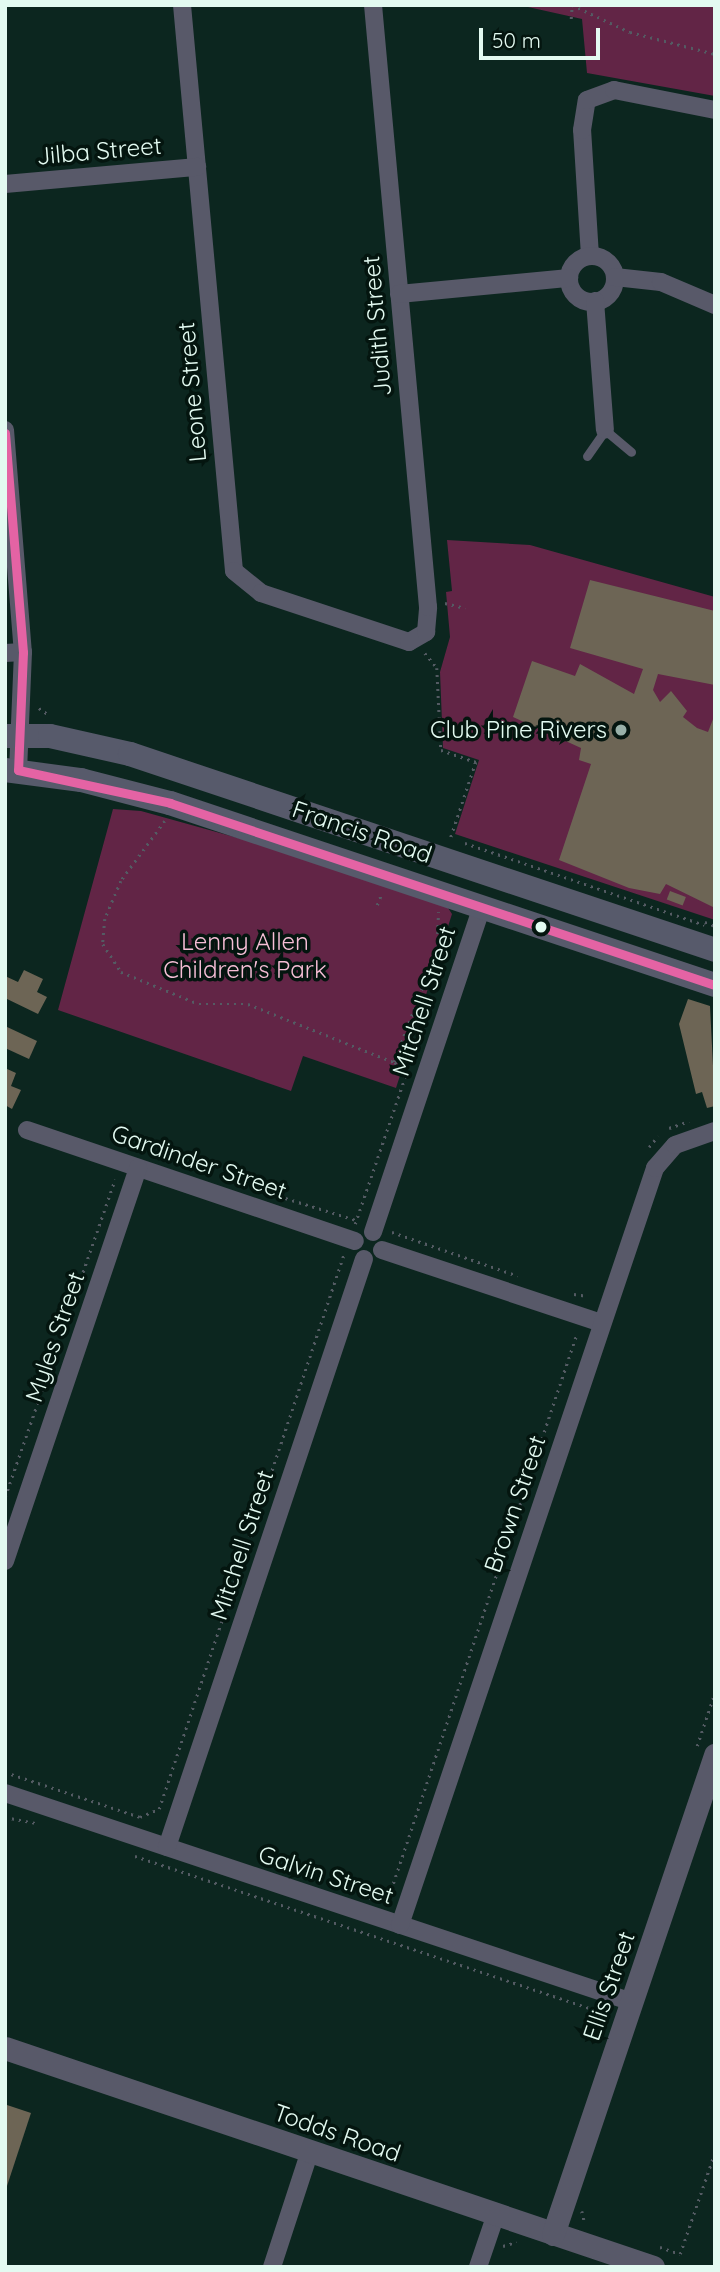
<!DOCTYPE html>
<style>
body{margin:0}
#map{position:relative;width:720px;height:2272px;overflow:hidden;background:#0c261f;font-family:Quicksand,sans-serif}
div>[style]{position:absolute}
.green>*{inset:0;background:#622546}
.building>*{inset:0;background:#6d6555;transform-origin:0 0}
.path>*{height:2.5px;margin-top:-1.25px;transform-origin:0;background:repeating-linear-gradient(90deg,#545b63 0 2px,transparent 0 7px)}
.service>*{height:9px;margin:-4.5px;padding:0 4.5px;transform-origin:4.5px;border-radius:4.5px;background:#585969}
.minor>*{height:18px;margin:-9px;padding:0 9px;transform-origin:9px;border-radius:9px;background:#585969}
.minor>.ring{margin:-9px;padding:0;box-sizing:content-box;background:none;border:18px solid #585969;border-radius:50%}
.tertiary>*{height:23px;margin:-11.5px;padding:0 11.5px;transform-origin:11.5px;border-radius:11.5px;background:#585969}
.secondary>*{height:24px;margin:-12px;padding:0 12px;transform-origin:12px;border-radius:12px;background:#575a6b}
.bus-1>*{height:9px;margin:-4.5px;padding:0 4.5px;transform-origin:4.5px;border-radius:4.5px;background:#e463a4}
.dots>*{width:19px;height:19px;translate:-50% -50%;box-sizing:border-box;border:4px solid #04150f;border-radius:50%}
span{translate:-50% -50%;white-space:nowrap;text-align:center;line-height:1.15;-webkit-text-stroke:7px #04150f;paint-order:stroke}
.street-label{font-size:24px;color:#e3faf1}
.poi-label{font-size:24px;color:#e3faf1}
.right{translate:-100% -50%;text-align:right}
.park-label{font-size:24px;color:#f6bed6}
.frame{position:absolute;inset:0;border:7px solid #e3faf1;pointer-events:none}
.scale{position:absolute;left:479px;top:28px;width:121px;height:32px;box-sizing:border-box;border:4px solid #e3faf1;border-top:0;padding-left:9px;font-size:21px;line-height:24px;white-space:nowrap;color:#e3faf1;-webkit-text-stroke:5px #04150f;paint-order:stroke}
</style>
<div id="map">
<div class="green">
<i style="clip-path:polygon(519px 5px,715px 5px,715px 96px,587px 73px,582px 19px)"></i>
<i style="clip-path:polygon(447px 540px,530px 545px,715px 597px,715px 920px,455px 834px,479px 760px,443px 748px,440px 672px,450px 637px,446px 592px,452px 591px)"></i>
<i style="clip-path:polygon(113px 809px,141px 811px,439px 894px,452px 914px,396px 1088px,303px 1056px,291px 1091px,58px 1010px)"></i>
</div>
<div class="building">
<i style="clip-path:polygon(590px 580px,715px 611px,715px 685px,658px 674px,653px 690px,660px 702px,671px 691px,687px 711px,683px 717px,697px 728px,708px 732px,715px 714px,715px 908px,666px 884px,660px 894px,629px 888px,559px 860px,591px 764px,579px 760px,581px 748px,513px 717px,532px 661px,575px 676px,580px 664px,634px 694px,643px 669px,570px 648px)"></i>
<i style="left:670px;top:891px;width:17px;height:9px;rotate:21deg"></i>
<i style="clip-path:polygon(24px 970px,43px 979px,37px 992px,47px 997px,38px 1014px,5px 998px,5px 976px,18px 982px)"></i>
<i style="clip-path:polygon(688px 999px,710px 1006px,715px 1106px,707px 1108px,702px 1092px,696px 1094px,679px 1024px)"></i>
<i style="clip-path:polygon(5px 1026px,37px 1041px,29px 1059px,5px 1048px)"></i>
<i style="clip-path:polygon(5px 1068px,16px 1073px,11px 1086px,21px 1090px,12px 1109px,5px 1105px)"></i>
<i style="clip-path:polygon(7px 2105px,31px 2113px,6px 2189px,5px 2111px)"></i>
</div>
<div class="path">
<i style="left:572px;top:5px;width:64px;rotate:25deg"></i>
<i style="left:630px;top:32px;width:88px;rotate:14.5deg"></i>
<i style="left:571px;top:19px;width:14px;rotate:-86deg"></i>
<i style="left:445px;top:603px;width:21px;rotate:14deg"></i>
<i style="left:425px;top:653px;width:19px;rotate:51deg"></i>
<i style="left:437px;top:668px;width:82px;rotate:87.2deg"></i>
<i style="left:441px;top:750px;width:37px;rotate:19deg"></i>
<i style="left:476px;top:762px;width:82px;rotate:108.4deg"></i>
<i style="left:39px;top:708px;width:12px;rotate:35deg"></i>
<i style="left:165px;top:821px;width:74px;rotate:126.3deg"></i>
<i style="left:121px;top:881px;width:41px;rotate:112.8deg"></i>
<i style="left:105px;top:919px;width:25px;rotate:95deg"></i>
<i style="left:103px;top:944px;width:33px;rotate:57deg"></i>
<i style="left:121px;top:972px;width:84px;rotate:22.3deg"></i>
<i style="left:199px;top:1004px;width:49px"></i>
<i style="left:248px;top:1004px;width:157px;rotate:21.7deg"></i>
<i style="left:465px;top:843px;width:253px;rotate:18.9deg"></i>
<i style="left:377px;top:905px;width:11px;rotate:-68deg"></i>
<i style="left:705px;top:922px;width:11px;rotate:22deg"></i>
<i style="left:669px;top:1128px;width:21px;rotate:-19deg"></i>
<i style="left:649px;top:1147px;width:14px;rotate:-51deg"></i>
<i style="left:279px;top:1196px;width:81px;rotate:17.3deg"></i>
<i style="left:355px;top:1224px;width:158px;rotate:-71.2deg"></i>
<i style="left:406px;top:1074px;width:17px;rotate:-135deg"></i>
<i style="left:394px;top:1062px;width:122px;rotate:-69.3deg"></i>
<i style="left:437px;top:948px;width:36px;rotate:-88deg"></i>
<i style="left:392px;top:1232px;width:133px;rotate:19.2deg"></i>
<i style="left:574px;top:1294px;width:14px;rotate:8deg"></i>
<i style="left:5px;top:1497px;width:336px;rotate:-70.9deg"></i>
<i style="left:697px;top:1746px;width:57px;rotate:-71.6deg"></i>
<i style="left:5px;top:1772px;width:142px;rotate:18.4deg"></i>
<i style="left:140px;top:1817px;width:21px;rotate:-23deg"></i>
<i style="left:159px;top:1809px;width:585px;rotate:-71.57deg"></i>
<i style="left:5px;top:1817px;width:32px;rotate:11deg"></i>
<i style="left:135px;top:1856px;width:485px;rotate:18.5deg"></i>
<i style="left:595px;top:2010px;width:13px;rotate:51deg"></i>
<i style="left:369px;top:1898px;width:23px;rotate:-20deg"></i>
<i style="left:391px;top:1890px;width:587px;rotate:-71.53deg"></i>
<i style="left:582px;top:2211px;width:9px;rotate:77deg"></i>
<i style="left:503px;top:2246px;width:14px;rotate:-17deg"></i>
<i style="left:660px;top:2247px;width:21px;rotate:19deg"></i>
<i style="left:680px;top:2254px;width:108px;rotate:-71.1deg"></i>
</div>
<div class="service">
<i style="left:587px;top:456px;width:32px;rotate:-55deg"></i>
<i style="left:605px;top:430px;width:34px;rotate:40deg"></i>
</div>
<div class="minor">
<i style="left:182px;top:5px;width:568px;rotate:84.75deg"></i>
<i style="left:234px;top:571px;width:35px;rotate:39deg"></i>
<i style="left:261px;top:593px;width:156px;rotate:18.3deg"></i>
<i style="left:409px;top:642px;width:20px;rotate:-30deg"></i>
<i style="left:426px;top:632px;width:25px;rotate:-85deg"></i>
<i style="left:428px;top:607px;width:605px;rotate:-95.22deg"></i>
<i style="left:5px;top:184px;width:193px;rotate:-5.1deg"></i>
<i style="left:590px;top:256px;width:126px;rotate:-93.6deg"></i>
<i style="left:582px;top:130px;width:30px;rotate:-81deg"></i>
<i style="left:587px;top:100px;width:29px;rotate:-20deg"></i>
<i style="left:614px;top:90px;width:103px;rotate:11.2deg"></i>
<i class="ring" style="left:569px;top:256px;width:28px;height:28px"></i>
<i style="left:615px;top:277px;width:46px;rotate:6.2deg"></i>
<i style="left:661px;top:282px;width:59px;rotate:23.1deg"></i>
<i style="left:399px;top:294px;width:171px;rotate:-5.4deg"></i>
<i style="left:595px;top:301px;width:129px;rotate:85.6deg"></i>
<i style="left:5px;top:430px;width:223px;rotate:85.4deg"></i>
<i style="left:23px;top:652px;width:118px;rotate:92.4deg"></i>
<i style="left:5px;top:653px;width:18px;rotate:-3deg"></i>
<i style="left:27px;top:1130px;width:346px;rotate:18.7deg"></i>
<i style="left:373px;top:1232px;width:344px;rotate:-71.5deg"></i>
<i style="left:382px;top:1250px;width:232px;rotate:18.4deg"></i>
<i style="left:5px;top:1561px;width:415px;rotate:-71.3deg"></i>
<i style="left:5px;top:1793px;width:661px;rotate:18.43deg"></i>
<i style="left:167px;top:1847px;width:620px;rotate:-71.48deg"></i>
<i style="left:400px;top:1925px;width:799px;rotate:-71.38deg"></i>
<i style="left:655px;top:1168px;width:30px;rotate:-49deg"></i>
<i style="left:675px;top:1145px;width:42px;rotate:-19.3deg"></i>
<i style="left:272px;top:2267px;width:122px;rotate:-71.9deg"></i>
<i style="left:478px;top:2267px;width:56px;rotate:-71.2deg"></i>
</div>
<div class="tertiary">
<i style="left:5px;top:2048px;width:684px;rotate:18.67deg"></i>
<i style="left:553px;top:2234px;width:506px;rotate:-71.31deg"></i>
</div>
<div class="secondary">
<i style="left:5px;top:736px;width:45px"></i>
<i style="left:50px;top:736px;width:82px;rotate:12.7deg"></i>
<i style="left:130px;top:754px;width:617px;rotate:18.52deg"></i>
<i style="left:5px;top:770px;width:77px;rotate:7.5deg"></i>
<i style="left:81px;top:780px;width:92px;rotate:14.5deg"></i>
<i style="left:170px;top:803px;width:575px;rotate:18.47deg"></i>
</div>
<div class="bus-1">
<i style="left:5px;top:433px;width:220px;rotate:85.3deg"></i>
<i style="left:23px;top:652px;width:118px;rotate:92.4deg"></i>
<i style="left:18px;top:770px;width:156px;rotate:12.2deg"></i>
<i style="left:170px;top:803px;width:575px;rotate:18.47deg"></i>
</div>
<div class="dots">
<i style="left:621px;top:730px;background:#98b0a8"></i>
<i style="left:541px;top:927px;background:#e3faf1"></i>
</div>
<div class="street-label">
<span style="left:99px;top:151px;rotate:-5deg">Jilba Street</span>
<span style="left:377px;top:326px;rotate:-95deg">Judith Street</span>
<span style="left:192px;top:392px;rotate:-95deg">Leone Street</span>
<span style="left:362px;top:832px;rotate:19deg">Francis Road</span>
<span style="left:424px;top:1001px;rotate:-72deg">Mitchell Street</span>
<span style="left:199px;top:1162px;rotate:19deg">Gardinder Street</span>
<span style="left:55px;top:1337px;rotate:-71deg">Myles Street</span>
<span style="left:515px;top:1504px;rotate:-71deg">Brown Street</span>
<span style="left:242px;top:1545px;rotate:-72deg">Mitchell Street</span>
<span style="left:326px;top:1875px;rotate:18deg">Galvin Street</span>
<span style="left:609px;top:1986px;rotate:-71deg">Ellis Street</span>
<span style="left:337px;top:2133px;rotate:19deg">Todds Road</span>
</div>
<div class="poi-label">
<span class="right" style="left:607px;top:730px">Club Pine Rivers</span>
</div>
<div class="park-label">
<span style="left:245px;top:956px">Lenny Allen<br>Children's Park</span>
</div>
<div class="frame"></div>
<div class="scale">50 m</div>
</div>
